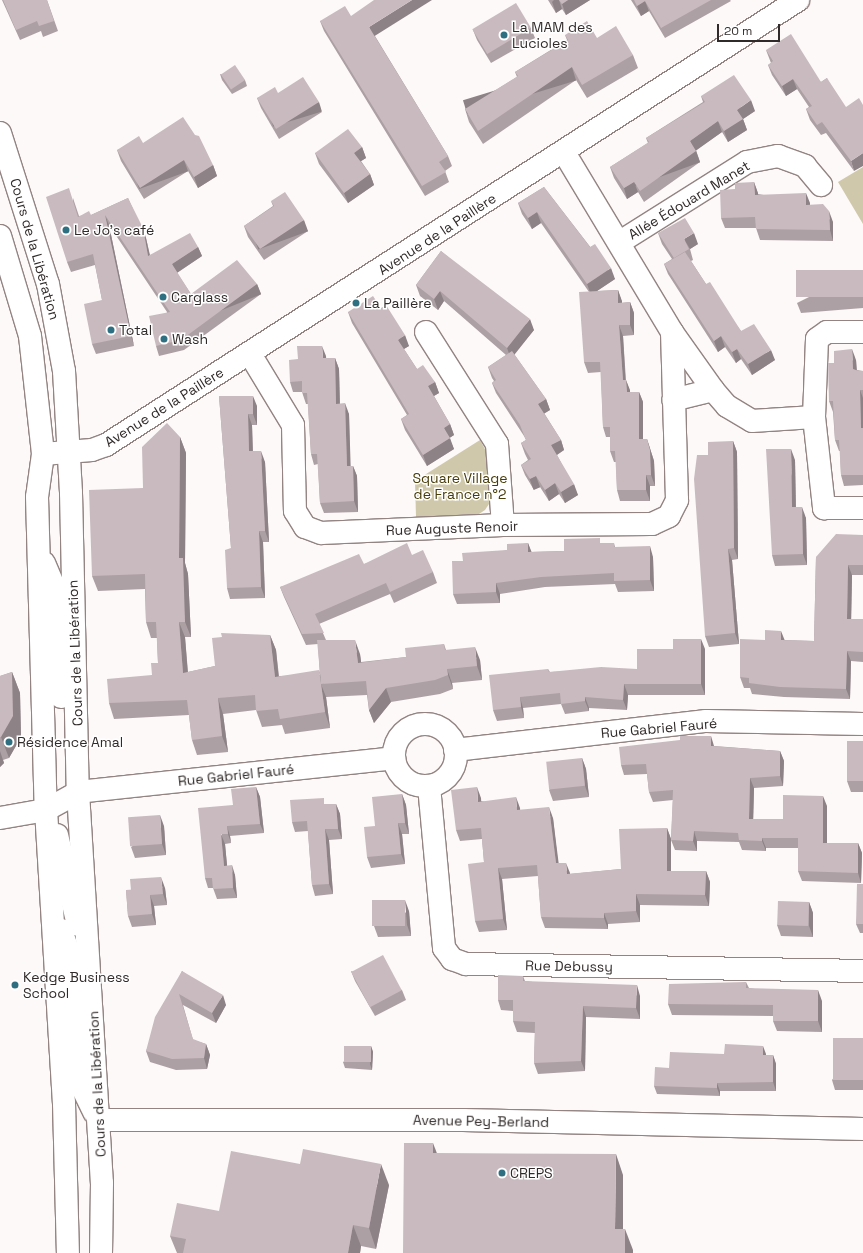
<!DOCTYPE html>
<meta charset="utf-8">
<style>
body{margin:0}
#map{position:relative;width:863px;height:1253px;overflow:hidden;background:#fdf9f9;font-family:"Space Grotesk",sans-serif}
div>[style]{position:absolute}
.green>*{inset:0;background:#d0c8aa}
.roads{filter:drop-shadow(1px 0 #938482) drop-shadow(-1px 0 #938482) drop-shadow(0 1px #938482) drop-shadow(0 -1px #938482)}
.minor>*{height:22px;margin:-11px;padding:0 11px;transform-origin:11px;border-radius:11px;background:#fff}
.minor>.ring{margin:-11px;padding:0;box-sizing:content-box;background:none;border:22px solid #fff;border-radius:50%}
.tertiary>*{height:22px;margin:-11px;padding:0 11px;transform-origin:11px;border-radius:11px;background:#fff}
.secondary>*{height:22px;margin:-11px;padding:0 11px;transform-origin:11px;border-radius:11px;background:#fff}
.wall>*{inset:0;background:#ada0a4}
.shaded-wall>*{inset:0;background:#8d8286;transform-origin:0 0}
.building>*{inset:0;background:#c9babf;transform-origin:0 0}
.dots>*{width:11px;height:11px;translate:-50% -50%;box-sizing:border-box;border:2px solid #fff;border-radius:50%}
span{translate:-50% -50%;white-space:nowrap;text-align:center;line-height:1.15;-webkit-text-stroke:3px #fff;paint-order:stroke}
.poi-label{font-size:14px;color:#312a2a}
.left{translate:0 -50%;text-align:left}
.street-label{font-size:14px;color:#312a2a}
.park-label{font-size:14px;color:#483c08}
.scale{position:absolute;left:717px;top:24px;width:63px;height:18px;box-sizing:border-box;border:2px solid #312a2a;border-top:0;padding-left:5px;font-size:12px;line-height:14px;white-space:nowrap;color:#312a2a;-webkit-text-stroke:3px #fff;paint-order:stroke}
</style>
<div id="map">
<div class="green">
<i style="clip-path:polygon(863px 167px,863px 224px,838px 182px)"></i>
<i style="clip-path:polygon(480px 440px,487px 453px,489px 504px,485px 510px,479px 514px,416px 517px,415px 481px)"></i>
</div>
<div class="roads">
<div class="minor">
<i style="left:620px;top:242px;width:150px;rotate:-32.2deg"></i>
<i style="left:747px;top:162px;width:32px;rotate:-11deg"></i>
<i style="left:778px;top:156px;width:29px;rotate:20deg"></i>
<i style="left:805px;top:166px;width:25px;rotate:50deg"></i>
<i style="left:426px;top:332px;width:133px;rotate:57.6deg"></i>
<i style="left:497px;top:444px;width:81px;rotate:85.8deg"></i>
<i style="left:672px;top:332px;width:71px;rotate:54.7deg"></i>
<i style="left:713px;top:390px;width:41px;rotate:166deg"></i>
<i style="left:250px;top:354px;width:83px;rotate:58.8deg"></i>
<i style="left:293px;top:425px;width:86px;rotate:88.7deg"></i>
<i style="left:295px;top:511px;width:19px;rotate:58deg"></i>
<i style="left:305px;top:527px;width:17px;rotate:21deg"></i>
<i style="left:321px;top:533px;width:182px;rotate:-2.5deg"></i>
<i style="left:503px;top:525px;width:149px;rotate:-0.4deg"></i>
<i style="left:652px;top:524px;width:19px;rotate:-25deg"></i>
<i style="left:669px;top:516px;width:18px;rotate:-63deg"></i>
<i style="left:677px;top:500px;width:168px;rotate:-91.7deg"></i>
<i style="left:672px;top:332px;width:210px;rotate:-121deg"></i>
<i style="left:713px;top:390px;width:21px;rotate:49deg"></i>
<i style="left:727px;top:406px;width:29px;rotate:31deg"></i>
<i style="left:752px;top:421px;width:62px;rotate:-3.7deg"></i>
<i style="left:814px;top:417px;width:92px;rotate:83.7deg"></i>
<i style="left:824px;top:508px;width:39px"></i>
<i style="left:814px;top:417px;width:78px;rotate:-87.8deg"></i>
<i style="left:817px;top:339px;width:12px;rotate:-35deg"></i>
<i style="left:827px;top:332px;width:36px"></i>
<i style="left:43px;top:454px;width:49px;rotate:-4.7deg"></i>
<i style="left:92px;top:450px;width:15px;rotate:-20deg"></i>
<i style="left:106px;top:445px;width:823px;rotate:-32.74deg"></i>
<i class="ring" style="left:394px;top:724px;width:40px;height:40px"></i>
<i style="left:455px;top:750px;width:253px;rotate:-6.6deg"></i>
<i style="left:706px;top:721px;width:157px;rotate:1.1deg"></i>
<i style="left:429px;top:786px;width:163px;rotate:84.7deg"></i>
<i style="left:444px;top:948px;width:14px;rotate:54deg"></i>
<i style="left:452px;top:959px;width:15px;rotate:20deg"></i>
<i style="left:466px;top:964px;width:397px;rotate:1deg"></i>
<i style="left:0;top:818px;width:47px;rotate:-9.9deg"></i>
<i style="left:46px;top:810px;width:37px;rotate:-29deg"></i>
<i style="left:78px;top:792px;width:318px;rotate:-6.1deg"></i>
</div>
<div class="tertiary">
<i style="left:99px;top:1120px;width:364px"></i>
<i style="left:463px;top:1120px;width:400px;rotate:1.3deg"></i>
</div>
<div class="secondary">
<i style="left:0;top:133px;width:158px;rotate:72.4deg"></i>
<i style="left:48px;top:284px;width:88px;rotate:79.6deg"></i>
<i style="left:64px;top:371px;width:122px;rotate:86.7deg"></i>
<i style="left:71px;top:493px;width:299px;rotate:88.7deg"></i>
<i style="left:78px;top:792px;width:392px;rotate:86.5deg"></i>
<i style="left:102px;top:1183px;width:70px;rotate:90.8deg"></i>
<i style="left:0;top:236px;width:104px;rotate:73.3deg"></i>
<i style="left:30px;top:336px;width:119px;rotate:83.7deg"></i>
<i style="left:43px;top:454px;width:43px;rotate:97.9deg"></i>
<i style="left:37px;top:497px;width:313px;rotate:88.4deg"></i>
<i style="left:46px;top:810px;width:294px;rotate:86.5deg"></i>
<i style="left:64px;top:1103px;width:150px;rotate:88.5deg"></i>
<i style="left:44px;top:563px;width:34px;rotate:67deg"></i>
<i style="left:57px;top:594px;width:103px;rotate:87.8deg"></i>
<i style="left:57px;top:835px;width:92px;rotate:76.9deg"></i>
<i style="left:61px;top:930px;width:37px;rotate:71deg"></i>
<i style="left:73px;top:965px;width:120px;rotate:86.2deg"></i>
<i style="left:81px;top:1085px;width:30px;rotate:64deg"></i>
</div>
</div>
<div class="wall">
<i style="clip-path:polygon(2px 0,47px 0,58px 31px,43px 37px,41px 31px,20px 40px)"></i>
<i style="clip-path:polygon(548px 0,590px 0,566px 15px,562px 9px,556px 13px)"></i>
<i style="clip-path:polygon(631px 0,730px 0,731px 1px,665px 38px,649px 11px,641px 16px)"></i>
<i style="clip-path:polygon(351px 16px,375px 36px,448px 156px,452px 166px,445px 171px,449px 182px,425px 196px,324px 31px,320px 21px)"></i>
<i style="clip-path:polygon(531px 28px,535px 38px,491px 63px,477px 40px,473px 30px)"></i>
<i style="clip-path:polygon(565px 35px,597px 38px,633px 55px,638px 68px,587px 98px,576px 80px,483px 144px,469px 122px,465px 109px,517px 77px,515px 72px,567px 40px)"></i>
<i style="clip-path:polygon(766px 50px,821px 82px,827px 78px,854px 171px,826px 133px,821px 135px,810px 120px,806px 109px,809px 107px,797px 89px,786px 96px,772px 75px,768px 65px,771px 63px)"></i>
<i style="clip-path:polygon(220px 74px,245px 80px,247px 86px,232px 94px,222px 80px)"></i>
<i style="clip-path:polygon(278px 93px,322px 112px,279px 139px,261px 108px,257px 98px)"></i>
<i style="clip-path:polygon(701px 96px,755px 111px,743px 119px,747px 130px,728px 142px,722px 132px,696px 150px,700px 162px,644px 202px,638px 192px,627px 199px,614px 178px,610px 167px,648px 143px,646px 138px,703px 102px)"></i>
<i style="clip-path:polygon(143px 143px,213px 165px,217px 176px,198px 188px,188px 171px,144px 199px,121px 161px,117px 150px)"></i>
<i style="clip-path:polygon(362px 147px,366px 158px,361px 161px,370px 174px,374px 185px,348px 203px,319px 164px,315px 153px)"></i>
<i style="clip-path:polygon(754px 182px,758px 194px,810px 203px,810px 205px,833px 222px,833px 241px,760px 240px,756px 228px,725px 228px,721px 218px,735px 189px)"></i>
<i style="clip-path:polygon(544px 187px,615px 279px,597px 291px,618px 290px,622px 303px,630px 302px,634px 313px,634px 335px,623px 336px,626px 380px,630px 392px,639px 392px,643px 402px,643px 439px,647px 439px,654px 461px,655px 486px,650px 486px,650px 501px,620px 501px,617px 490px,616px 462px,614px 462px,610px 451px,610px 437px,606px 437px,603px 427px,601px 372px,588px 373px,584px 362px,589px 292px,541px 223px,532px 229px,522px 214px,518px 203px)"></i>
<i style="clip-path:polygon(73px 198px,79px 216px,91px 215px,128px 198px,146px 238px,150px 255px,198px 247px,202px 256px,177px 273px,191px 294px,257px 284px,261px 294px,184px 350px,159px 356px,156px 346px,167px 312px,109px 225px,134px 346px,96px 354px,92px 344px,102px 300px,95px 265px,71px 272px,67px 262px)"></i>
<i style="clip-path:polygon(271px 201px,308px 231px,264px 260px,248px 237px,244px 226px,273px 206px)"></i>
<i style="clip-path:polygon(658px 233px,698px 244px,690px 249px,693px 260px,691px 261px,706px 284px,741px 331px,775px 360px,752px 375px,741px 359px,736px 363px,725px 347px,718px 352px,668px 274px,664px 264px,672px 259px,662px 244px)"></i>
<i style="clip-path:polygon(441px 251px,534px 330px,514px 354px,546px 399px,550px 410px,544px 413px,561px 440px,564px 450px,557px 455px,578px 495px,565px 503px,559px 494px,549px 501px,540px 487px,534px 490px,525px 475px,521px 465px,528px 460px,525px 454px,521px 443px,526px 440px,524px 436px,496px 393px,492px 383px,494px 381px,492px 378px,488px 367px,506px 355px,444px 301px,438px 310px,420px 296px,416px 285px)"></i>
<i style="clip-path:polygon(863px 270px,863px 308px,801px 313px,797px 303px)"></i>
<i style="clip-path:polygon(381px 308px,409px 346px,404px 349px,417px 369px,435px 382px,439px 393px,434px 396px,450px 424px,454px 435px,449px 438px,454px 449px,427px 466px,405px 430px,401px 419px,407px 415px,352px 323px,348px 312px)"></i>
<i style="clip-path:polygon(326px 356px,326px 358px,335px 358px,339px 369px,340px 404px,349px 414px,350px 466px,353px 466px,357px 476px,358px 512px,324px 513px,320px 503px,318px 464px,314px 465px,311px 454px,308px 404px,306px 404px,302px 392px,293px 392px,290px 382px)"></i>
<i style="clip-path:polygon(856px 360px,857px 370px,863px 371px,863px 485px,844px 486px,841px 475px,840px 451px,839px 451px,835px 440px,833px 412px,829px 401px,834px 363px)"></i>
<i style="clip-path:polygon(219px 396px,257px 406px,257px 425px,252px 425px,253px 451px,265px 462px,269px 542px,263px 542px,265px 598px,230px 599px,227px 588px,231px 548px)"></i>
<i style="clip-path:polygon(180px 437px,186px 453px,185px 563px,188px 574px,191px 637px,185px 637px,188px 672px,215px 666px,270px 635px,276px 650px,279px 676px,320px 675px,318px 644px,306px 645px,284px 597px,280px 587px,364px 564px,412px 555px,433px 572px,437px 583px,394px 603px,390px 594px,319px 624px,326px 640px,360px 654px,361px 662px,406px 657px,444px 644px,446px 650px,480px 660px,482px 680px,452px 683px,453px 689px,440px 694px,391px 702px,374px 723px,369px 710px,367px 695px,326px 697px,330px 728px,285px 734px,282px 725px,262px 727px,256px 710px,223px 714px,228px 752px,197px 755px,192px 740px,189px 715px,114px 719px,109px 703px,152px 675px,158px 663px,157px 638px,151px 638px,146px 622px,145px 589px,98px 591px,92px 576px,143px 488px)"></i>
<i style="clip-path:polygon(733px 441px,737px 452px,738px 559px,732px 560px,739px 644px,709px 647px,705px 636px,708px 455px)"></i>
<i style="clip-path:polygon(795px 460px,796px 507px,806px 518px,807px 565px,775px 566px,772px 555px)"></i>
<i style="clip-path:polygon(863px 535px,863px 575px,852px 575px,851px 619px,863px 619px,863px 662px,851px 661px,850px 699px,784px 697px,752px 694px,750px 688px,744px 688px,740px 677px,784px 640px,814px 641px,816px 557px)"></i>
<i style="clip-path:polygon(528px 543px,531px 552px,564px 551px,602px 543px,614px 543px,615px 547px,653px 557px,654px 591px,618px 592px,615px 584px,545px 587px,500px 594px,500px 603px,457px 604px,453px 594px,463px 561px,507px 550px)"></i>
<i style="clip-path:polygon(705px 649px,705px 695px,628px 695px,627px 710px,589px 708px,589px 711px,565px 714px,561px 704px,523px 708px,524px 718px,497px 721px,493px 710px,548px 669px,550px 672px,637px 669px)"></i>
<i style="clip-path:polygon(12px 672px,20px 693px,21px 737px,9px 758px,3px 760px,4px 763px,0 767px,0 676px)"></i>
<i style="clip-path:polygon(863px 741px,863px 792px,851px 792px,847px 781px)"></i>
<i style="clip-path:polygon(714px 746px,780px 751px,784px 761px,783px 786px,754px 788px,753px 819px,783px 819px,827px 806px,827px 843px,858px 843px,862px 853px,861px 883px,802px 881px,798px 871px,798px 848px,766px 848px,766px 851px,742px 850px,739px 842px,697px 841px,697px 851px,675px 850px,671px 840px,673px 800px,653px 802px,649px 792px,647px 774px,624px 775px,621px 765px)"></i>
<i style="clip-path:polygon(582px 758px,586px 769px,589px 797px,553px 801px,549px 790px)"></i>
<i style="clip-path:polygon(256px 787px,260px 797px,264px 833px,230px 836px,231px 843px,225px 844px,227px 866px,235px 875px,237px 898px,217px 899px,213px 888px,208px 888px,205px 878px,233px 805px)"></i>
<i style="clip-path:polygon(402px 794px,406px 805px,409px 834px,402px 834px,405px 864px,371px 868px,367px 857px,375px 826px)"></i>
<i style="clip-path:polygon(481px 798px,481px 801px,520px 808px,520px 810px,553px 818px,558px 863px,570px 874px,621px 869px,667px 828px,671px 839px,671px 871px,706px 871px,710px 882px,709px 906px,640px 905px,640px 922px,608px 924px,608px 929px,545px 928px,541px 917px,538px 876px,502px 879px,507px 930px,479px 932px,475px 921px,484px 862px,482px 839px,460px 841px,456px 830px)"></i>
<i style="clip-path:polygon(326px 804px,336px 804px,340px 814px,342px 839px,329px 840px,333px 894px,315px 896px,312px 885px,308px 831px,295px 832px,292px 822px)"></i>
<i style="clip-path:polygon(164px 826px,166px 855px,135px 858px,131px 847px)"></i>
<i style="clip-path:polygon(863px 884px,863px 933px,860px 933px,856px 924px)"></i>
<i style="clip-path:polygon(165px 888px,167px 905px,154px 906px,156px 925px,132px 927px,128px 916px,126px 890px)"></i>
<i style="clip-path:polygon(809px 902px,813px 913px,813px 937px,781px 936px,777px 925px)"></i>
<i style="clip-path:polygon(409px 911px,411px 936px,378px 937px,374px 926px)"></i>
<i style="clip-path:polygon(182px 971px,226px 1005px,216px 1023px,183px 1005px,193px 1040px,206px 1044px,210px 1055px,207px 1069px,176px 1070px,150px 1062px,146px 1051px)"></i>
<i style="clip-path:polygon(351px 971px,402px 990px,406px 1000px,375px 1016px,355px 981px)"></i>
<i style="clip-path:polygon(523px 976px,525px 981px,640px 996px,640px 1019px,586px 1017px,585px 1071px,538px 1074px,534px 1063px,535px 1033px,517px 1032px,513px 1021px,513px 1011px,501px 1010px,498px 1000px)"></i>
<i style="clip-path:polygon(746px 982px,749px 988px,822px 1001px,822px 1032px,777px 1031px,773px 1021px,773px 1016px,672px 1015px,668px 1004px)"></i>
<i style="clip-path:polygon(863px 1038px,863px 1090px,835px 1090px,832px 1080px)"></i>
<i style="clip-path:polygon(371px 1046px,373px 1052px,372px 1070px,345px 1068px,343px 1062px)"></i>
<i style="clip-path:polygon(724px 1054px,766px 1054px,766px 1055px,773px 1055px,776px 1064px,776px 1091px,720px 1091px,720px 1096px,657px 1094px,654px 1086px,669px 1068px)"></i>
<i style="clip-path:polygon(389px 1185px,376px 1249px,361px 1246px,360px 1253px,177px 1253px,170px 1236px,219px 1211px)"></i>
</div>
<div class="shaded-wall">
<i style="clip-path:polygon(412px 0,432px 0,373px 37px,369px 27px)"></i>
<i style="clip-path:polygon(554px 0,559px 0,562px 9px,556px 13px,552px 2px)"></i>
<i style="clip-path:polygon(568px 0,590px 0,566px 15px,562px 4px)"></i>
<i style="clip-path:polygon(645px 1px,649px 11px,641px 16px,637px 6px)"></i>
<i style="left:572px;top:67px;width:14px;height:114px;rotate:73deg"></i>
<i style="clip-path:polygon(793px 79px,797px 89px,786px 96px,782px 86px)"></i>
<i style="clip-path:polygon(751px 100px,755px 111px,743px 119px,747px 130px,728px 142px,724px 131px,737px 110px)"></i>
<i style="left:319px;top:102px;width:10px;height:51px;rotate:73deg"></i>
<i style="clip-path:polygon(718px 121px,722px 132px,694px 152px,690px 141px)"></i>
<i style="clip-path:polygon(362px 147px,366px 158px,358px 163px,354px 153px)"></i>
<i style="left:696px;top:151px;width:12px;height:69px;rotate:70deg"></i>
<i style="clip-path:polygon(863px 153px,863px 166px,854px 171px,851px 161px)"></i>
<i style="left:184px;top:160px;width:12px;height:52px;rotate:70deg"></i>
<i style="clip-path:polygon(213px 165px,217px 176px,198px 188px,194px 177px)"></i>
<i style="clip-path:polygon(370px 174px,374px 185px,348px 203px,344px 193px)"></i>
<i style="clip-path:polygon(634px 182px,638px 192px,627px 199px,624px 188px)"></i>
<i style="clip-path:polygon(754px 182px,758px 193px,759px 205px,755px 195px)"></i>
<i style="clip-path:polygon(806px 193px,810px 203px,810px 216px,806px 205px)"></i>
<i style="clip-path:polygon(829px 211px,833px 222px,833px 241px,830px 230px)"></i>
<i style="clip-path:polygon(537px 212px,541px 223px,532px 229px,528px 218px)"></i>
<i style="clip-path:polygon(105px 215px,109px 225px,134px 346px,131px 336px)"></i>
<i style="left:304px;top:220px;width:12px;height:53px;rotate:70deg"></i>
<i style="clip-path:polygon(143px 228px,146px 238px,152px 266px,148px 256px)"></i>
<i style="clip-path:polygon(694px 233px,698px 244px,690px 249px,684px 239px)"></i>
<i style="clip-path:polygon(198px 247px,202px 256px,175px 274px,172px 264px)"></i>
<i style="clip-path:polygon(611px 268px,615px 279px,591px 295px,587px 284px)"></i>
<i style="left:257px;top:284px;width:11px;height:94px;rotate:68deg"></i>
<i style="clip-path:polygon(618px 290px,622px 301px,622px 314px,618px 303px)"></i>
<i style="clip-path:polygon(440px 291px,444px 301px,438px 310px,434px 299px)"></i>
<i style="clip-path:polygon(630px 302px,634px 313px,634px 335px,630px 325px)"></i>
<i style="clip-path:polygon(530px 319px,534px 330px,511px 359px,507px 348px)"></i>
<i style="clip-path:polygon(619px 325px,623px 336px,626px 390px,623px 380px)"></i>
<i style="clip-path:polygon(405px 335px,409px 346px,402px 350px,398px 340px)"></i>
<i style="clip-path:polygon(721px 336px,725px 347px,718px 352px,714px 341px)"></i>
<i style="clip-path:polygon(322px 346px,326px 356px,327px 369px,323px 358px)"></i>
<i style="clip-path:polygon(737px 349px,741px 359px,736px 363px,732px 352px)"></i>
<i style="clip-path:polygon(852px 349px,856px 360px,857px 379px,853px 369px)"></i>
<i style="clip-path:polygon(771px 350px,775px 360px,752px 375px,748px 364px)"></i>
<i style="clip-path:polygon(335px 358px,339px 369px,340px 414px,336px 404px)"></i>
<i style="clip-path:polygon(626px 380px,630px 390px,630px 403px,627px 392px)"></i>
<i style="clip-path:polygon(435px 382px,439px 393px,432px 397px,428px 386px)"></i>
<i style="clip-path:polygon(860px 390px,863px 398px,863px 433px,861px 428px)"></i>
<i style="clip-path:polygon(639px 392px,643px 402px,643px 450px,639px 439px)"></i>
<i style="clip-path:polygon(253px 396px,257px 406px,257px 425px,253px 414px)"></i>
<i style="clip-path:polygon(546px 399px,550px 410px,542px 415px,538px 404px)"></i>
<i style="clip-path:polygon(345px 403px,349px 414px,351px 477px,347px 466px)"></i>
<i style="clip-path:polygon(248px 414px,252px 425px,253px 462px,249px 451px)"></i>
<i style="clip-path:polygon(450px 424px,454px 435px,448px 439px,444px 428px)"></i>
<i style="clip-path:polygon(180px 437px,186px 453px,185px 563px,188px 574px,191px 637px,185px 622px,179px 558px)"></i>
<i style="clip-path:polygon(450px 438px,454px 449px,427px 466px,423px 455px)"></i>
<i style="clip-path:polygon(647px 439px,654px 461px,655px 486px,651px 475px)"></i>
<i style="clip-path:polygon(561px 440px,564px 450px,555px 456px,551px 445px)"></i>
<i style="clip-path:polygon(733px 441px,737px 452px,738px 559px,734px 548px)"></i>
<i style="clip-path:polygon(791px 449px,795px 460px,796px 518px,792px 507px)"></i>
<i style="clip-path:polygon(261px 451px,265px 462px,269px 542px,265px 531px)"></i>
<i style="clip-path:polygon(353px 466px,357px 476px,358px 512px,354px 501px)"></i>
<i style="clip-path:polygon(646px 475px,650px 486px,650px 501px,646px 490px)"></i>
<i style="left:536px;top:476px;width:12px;height:7px;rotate:70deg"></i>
<i style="clip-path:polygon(555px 483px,559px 494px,549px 501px,545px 490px)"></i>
<i style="clip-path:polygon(574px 484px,578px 495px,565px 503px,561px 492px)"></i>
<i style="clip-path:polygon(802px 507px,806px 518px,807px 565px,803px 554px)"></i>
<i style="clip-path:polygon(259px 531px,263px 542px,265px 598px,261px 587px)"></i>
<i style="clip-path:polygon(528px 543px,532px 553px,528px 552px)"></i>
<i style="clip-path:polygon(650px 546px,653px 557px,654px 591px,650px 580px)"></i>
<i style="clip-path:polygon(728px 549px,732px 560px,739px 644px,735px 633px)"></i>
<i style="clip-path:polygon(848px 565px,852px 575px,851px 629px,847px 619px)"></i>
<i style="clip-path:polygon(496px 583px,500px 594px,500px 603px,496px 592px)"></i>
<i style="clip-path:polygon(179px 622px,185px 637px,189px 689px,183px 673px)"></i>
<i style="clip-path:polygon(781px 631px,785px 641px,781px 640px)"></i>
<i style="clip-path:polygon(270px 635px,276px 650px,280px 692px,275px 677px)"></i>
<i style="clip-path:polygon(701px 639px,705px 649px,705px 695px,701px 684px)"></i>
<i style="clip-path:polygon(355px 640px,360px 654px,363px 676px,358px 663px)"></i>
<i style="clip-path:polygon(475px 647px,480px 660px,482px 680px,477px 666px)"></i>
<i style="clip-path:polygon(847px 651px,851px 661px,850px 699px,846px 689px)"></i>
<i style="clip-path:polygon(447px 669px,452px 683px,453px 689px,448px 675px)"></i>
<i style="clip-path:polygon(319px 670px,324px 684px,321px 684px,326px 697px,330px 728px,325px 712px)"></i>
<i style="clip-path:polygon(12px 672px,20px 693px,21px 737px,9px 758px,1px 737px)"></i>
<i style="clip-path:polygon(624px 684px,628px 695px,627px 710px,623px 700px)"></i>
<i style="clip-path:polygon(386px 688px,391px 702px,374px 723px,369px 710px)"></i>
<i style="clip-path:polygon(520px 697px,523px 708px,524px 718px,521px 707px)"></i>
<i style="clip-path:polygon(585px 697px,589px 708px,589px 711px,585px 701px)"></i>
<i style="clip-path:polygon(218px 698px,223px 714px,228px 752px,222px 736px)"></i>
<i style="clip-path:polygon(711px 736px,714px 746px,711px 746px)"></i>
<i style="clip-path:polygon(0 751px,4px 763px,0 767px)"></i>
<i style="clip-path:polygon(780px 751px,784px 761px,783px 786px,780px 776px)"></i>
<i style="clip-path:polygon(582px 758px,586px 769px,589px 797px,585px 786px)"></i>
<i style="clip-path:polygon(750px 778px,754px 788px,753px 829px,749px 819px)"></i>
<i style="clip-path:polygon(256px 787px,260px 797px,264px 833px,260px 824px)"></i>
<i style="clip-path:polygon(477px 787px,481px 798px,482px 813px,478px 802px)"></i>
<i style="clip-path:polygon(402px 794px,406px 805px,409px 834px,405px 823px)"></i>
<i style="clip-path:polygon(823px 796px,827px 806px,827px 853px,823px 843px)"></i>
<i style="clip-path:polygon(516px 797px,520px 808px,521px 821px,517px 810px)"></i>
<i style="clip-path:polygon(336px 804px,340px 814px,342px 839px,338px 829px)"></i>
<i style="clip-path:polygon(549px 807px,553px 818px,560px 874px,556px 863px)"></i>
<i style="clip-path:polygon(160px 815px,164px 826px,166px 855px,162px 844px)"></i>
<i style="clip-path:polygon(398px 823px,402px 834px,405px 864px,401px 854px)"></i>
<i style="clip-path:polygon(227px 826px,230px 836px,231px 843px,228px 834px)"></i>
<i style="clip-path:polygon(667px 828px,671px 839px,671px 881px,667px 871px)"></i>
<i style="clip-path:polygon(325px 829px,329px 840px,333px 894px,329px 884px)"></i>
<i style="clip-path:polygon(694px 831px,697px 841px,697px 851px,693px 841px)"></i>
<i style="clip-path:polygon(221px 834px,225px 844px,228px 875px,224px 866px)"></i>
<i style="clip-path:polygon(762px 838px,766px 848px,766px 851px,762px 841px)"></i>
<i style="clip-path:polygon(858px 843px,862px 853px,861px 883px,858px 873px)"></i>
<i style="clip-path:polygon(566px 863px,570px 873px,571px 885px,567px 874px)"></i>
<i style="clip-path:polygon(232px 865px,235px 875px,237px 898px,233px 888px)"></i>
<i style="clip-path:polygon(498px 868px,502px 879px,507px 930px,503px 919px)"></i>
<i style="clip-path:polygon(706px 871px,710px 882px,709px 906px,705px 895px)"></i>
<i style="clip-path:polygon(161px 877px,165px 888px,167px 905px,163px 894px)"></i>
<i style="clip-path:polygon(636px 894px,640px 905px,640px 922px,636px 911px)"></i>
<i style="clip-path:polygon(150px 895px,154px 906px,156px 925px,152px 914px)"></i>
<i style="clip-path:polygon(405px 900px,409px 911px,411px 936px,407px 925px)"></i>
<i style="clip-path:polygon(809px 902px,813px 913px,813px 937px,809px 926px)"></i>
<i style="clip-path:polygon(604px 913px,608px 924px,608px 929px,604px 918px)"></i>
<i style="clip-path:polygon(637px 985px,640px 996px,640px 1019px,636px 1008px)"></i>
<i style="clip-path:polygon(818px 990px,822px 1001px,822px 1032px,818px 1021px)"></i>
<i style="clip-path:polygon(223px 995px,226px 1005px,216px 1023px,212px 1013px)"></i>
<i style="clip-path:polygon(583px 1006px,586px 1017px,585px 1071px,581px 1061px)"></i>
<i style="clip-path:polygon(206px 1044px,210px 1055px,207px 1069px,204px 1058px)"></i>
<i style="clip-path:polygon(371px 1046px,373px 1052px,372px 1070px,370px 1064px)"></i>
<i style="clip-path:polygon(763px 1046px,766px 1054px,766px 1063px,763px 1055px)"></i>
<i style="clip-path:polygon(773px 1055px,776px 1064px,776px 1091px,773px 1082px)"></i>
<i style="clip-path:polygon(717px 1083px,720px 1091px,720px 1096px,717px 1088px)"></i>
<i style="clip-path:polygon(433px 1143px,441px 1164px,433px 1153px)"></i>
<i style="clip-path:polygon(616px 1154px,623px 1175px,623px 1250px,615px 1229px)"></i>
<i style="clip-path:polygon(381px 1164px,389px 1185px,376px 1249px,369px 1228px)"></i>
<i style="clip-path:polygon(353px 1225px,361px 1246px,360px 1253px,348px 1253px)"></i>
<i style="clip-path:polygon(625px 1229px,633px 1250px,633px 1253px,625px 1253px)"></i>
</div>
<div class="building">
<i style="clip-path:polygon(3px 0,47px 0,54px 21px,39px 26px,37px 21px,16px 30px)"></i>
<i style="clip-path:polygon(374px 0,412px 0,369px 27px,448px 156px,439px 162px,446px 172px,422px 186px,320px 21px,345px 6px,351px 16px)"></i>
<i style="clip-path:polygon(559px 0,568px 0,562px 4px)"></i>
<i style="clip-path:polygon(634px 0,711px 0,661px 28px,645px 1px,637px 6px)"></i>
<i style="left:516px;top:3px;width:29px;height:51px;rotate:59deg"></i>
<i style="clip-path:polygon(587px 21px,597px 38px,616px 26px,633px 55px,582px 85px,572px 67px,478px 131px,465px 109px,518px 76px,515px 72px,568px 40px,565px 35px)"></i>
<i style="clip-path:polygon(791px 34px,821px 82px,827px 78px,846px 107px,859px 98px,863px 105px,863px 153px,851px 161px,822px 122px,817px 125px,806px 109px,812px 106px,793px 79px,782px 86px,768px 65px,773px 61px,766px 50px)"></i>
<i style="left:235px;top:65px;width:18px;height:17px;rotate:56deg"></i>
<i style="clip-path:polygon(734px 75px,751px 100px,737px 110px,743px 119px,724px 131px,718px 121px,690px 141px,696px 151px,640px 191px,634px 182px,624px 188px,610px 167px,649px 142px,646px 138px,705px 102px,701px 96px)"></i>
<i style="clip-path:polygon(303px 77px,319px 102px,276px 129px,257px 98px,275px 87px,278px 93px)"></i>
<i style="clip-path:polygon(183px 117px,195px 135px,199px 136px,213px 165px,194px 177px,184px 160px,140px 188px,117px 150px,139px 136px,143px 143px)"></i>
<i style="clip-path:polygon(348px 129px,362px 147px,354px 153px,370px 174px,344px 193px,315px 153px)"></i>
<i style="clip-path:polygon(754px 182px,755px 195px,806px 193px,806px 205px,823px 204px,829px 211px,830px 230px,756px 229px,755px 217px,721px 218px,720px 190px,735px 189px,735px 183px)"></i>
<i style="clip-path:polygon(544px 187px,590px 247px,595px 244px,611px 268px,587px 284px,537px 212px,528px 218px,518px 203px)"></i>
<i style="clip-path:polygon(69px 188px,78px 217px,89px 211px,91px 215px,128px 198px,143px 228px,148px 256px,190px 233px,198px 247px,172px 264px,191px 294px,237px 260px,257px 284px,181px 340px,156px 346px,149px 316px,170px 312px,105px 215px,131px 336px,92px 344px,84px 304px,102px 300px,93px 254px,67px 262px,46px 197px)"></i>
<i style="clip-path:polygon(285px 192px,304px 220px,260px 249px,244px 226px,274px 206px,271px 201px)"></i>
<i style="clip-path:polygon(685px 218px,694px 233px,684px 239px,689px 249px,674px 258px,658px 233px)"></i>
<i style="clip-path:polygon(441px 251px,530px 319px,507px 348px,440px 291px,434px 299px,416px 285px)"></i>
<i style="clip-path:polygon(685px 252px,706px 284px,710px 282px,741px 331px,754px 324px,771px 350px,748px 364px,737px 349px,732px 352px,721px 336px,714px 341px,664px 264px)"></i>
<i style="left:863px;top:270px;width:27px;height:67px;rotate:90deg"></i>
<i style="clip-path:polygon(618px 290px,618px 303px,630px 302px,630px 325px,619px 325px,623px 380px,626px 380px,627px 392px,639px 392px,639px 439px,647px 439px,650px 450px,651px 475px,646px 475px,646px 490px,617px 490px,615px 451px,610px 451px,610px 427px,603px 427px,600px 362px,584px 362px,579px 292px)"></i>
<i style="clip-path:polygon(373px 296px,381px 308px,386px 305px,405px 335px,398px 340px,417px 369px,423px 365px,435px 382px,428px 386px,450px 424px,444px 428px,450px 438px,423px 455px,401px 419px,409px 414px,348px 312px)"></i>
<i style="clip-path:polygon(297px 346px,322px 346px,323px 358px,335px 358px,336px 404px,345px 403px,347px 466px,353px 466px,354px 501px,320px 503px,317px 454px,311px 454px,307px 393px,302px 393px,302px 381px,290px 382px,289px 360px,298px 359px)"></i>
<i style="clip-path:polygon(852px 349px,853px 369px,859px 371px,863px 371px,863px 390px,860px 390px,861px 428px,863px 428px,863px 475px,841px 475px,839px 440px,835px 440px,833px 401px,829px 401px,828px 363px,834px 363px,834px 351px)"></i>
<i style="clip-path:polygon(512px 351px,546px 399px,538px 404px,561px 440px,551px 445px,574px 484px,561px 492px,555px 483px,545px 490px,536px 476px,530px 479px,521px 465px,531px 459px,521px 443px,526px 440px,520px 425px,492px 383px,496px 380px,488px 367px)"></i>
<i style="clip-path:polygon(219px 396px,253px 396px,253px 414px,248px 414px,249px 451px,261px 451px,264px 512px,265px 531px,259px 531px,261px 587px,227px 588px,225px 550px,231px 548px)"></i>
<i style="clip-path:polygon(167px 423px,180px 437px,179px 558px,183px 558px,185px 622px,179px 622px,183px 673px,215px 666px,212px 638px,222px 637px,221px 633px,270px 635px,275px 677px,319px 670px,325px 712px,280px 719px,278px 709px,256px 711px,255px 695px,218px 698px,222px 736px,192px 740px,187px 700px,109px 703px,107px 679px,152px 675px,151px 663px,158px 663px,156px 622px,146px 622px,145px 574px,92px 576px,89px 490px,143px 488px,142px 447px)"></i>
<i style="clip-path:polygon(733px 441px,734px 548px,728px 549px,735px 633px,705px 636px,694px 479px,697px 455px,708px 455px,708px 442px)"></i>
<i style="clip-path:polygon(766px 449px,791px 449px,792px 507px,802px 507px,803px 554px,772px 555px)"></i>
<i style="clip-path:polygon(836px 534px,863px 535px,863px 565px,848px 565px,847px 619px,863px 619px,863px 652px,847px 651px,846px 689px,780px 687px,749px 683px,749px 678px,740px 677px,740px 639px,765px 640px,765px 630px,781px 631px,781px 640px,814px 641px,816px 557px)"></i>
<i style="clip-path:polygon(600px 538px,600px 543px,614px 543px,614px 547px,650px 546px,650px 580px,614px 581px,614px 573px,541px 577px,496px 583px,496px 592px,453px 594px,452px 561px,463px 561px,462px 553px,507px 550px,507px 544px,528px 543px,528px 552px,564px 551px,564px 539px)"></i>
<i style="clip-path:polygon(407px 543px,412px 555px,423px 550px,433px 572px,390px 592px,386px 583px,315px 614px,324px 633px,302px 634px,280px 587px,359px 554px,364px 564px)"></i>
<i style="clip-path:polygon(673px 639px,701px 639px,701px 684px,624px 684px,623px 700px,585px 697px,585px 701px,561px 704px,560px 693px,520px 697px,521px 707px,493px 710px,489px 675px,548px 669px,549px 672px,601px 667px,637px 669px,637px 649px,673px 649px)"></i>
<i style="clip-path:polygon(317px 640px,355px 640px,358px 663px,406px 657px,405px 648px,444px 644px,445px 650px,475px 647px,477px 666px,447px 669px,448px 675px,435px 680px,386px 688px,369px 710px,366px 681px,321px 684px)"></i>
<i style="clip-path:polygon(12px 672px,13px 716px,1px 737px,0 737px,0 676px)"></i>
<i style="clip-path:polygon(680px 736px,711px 736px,711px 746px,780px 751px,780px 776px,750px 778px,749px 819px,783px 819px,783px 795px,823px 796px,823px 843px,858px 843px,858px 873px,798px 871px,798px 838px,762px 838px,762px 841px,739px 840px,738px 833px,694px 831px,693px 841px,671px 840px,673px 790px,649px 792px,646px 764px,621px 765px,619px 747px,680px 740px)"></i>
<i style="left:847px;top:741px;width:16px;height:40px"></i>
<i style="left:582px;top:758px;width:28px;height:36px;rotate:84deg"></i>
<i style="clip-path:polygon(256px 787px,260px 824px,227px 826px,228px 834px,221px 834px,224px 866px,232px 865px,233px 888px,213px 889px,212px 878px,205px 878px,198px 808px,233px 805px,231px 789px)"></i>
<i style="clip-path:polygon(477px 787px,478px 802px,516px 797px,517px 810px,549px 807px,556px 863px,566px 863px,567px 874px,621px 869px,619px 829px,667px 828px,667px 871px,706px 871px,705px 895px,636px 894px,636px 911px,604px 913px,604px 918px,541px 917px,537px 865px,498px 868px,503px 919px,475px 921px,468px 864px,484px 862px,481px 828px,456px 830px,451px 790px)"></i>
<i style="clip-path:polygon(402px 794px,405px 823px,398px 823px,401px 854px,367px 857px,364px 827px,375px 826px,372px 797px)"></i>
<i style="clip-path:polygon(324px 798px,324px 804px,336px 804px,338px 829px,325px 829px,329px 884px,312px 885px,307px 821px,292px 822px,290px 800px)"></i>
<i style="left:160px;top:815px;width:29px;height:32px;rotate:86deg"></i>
<i style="clip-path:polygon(161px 877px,163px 894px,150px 895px,152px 914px,128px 916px,126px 890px,131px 890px,130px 879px)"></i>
<i style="clip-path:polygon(857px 884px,863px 884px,863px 924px,856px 924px)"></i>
<i style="left:372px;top:900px;width:33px;height:26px"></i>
<i style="left:778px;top:901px;width:31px;height:24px;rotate:2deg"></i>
<i style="left:383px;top:955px;width:40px;height:36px;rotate:62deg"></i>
<i style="clip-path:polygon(182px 971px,223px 995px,212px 1013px,179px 994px,193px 1039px,206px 1044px,204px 1058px,172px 1059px,146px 1051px,155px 1017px)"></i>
<i style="clip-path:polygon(498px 975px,523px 976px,523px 981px,637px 985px,636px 1008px,583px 1006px,581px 1061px,534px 1063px,535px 1022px,513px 1021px,513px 1000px,498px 1000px)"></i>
<i style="clip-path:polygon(746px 982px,746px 988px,818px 990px,818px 1021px,773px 1021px,773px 1005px,668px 1004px,669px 984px)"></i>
<i style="left:833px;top:1038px;width:30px;height:42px"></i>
<i style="clip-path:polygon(725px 1044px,763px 1046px,763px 1055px,773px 1055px,773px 1082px,717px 1083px,717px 1088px,654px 1086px,655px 1067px,669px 1068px,670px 1052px,724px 1054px)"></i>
<i style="left:344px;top:1046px;width:27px;height:16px"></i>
<i style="clip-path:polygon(404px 1143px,433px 1143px,433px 1153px,616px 1154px,615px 1229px,625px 1229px,625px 1253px,403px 1253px)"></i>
<i style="clip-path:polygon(303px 1149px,381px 1164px,369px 1228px,353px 1225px,348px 1253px,183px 1253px,186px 1239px,170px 1236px,177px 1203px,219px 1211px,231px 1151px,300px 1164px)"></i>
</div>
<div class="dots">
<i style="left:504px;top:35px;background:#2e7082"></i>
<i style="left:66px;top:230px;background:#2e7082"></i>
<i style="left:163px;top:297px;background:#2e7082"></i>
<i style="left:356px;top:303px;background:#2e7082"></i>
<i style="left:111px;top:330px;background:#2e7082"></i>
<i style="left:164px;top:339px;background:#2e7082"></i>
<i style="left:9px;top:742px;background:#2e7082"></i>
<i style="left:15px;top:985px;background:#2e7082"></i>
<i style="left:502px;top:1173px;background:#2e7082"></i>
</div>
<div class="poi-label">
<span class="left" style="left:512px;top:35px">La MAM des<br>Lucioles</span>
<span class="left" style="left:74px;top:230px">Le Jo’s café</span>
<span class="left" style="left:171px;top:297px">Carglass</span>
<span class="left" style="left:364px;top:303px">La Paillère</span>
<span class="left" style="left:119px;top:330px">Total</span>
<span class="left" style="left:172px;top:339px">Wash</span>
<span class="left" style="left:17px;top:742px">Résidence Amal</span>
<span class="left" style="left:23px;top:985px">Kedge Business<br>School</span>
<span class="left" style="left:510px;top:1173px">CREPS</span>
</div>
<div class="street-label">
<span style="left:689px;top:200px;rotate:-31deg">Allée Édouard Manet</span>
<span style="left:437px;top:234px;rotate:-33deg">Avenue de la Paillère</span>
<span style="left:35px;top:249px;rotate:74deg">Cours de la Libération</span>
<span style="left:164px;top:407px;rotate:-32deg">Avenue de la Paillère</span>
<span style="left:452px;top:528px;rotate:-2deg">Rue Auguste Renoir</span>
<span style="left:75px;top:653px;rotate:-92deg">Cours de la Libération</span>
<span style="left:659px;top:728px;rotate:-5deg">Rue Gabriel Fauré</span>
<span style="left:236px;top:775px;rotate:-6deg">Rue Gabriel Fauré</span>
<span style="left:569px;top:966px;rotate:1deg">Rue Debussy</span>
<span style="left:97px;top:1084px;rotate:-93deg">Cours de la Libération</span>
<span style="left:481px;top:1121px;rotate:1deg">Avenue Pey-Berland</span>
</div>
<div class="park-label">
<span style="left:460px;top:486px">Square Village<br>de France n°2</span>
</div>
<div class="scale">20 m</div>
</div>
